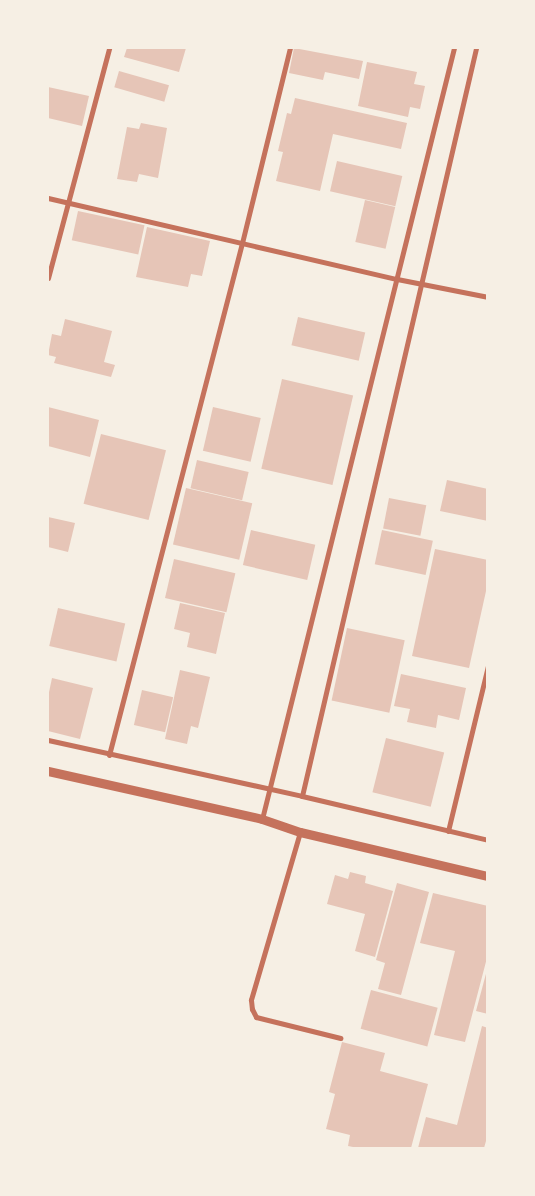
<!DOCTYPE html>
<style>
body{margin:0}
#map{position:relative;width:535px;height:1196px;overflow:hidden;background:#f6efe4;font-family:"Asap Condensed",sans-serif}
div>[style]{position:absolute}
.building>*{inset:0;background:#e6c5b7;transform-origin:0 0}
.minor>*{height:5px;margin:-2.5px;padding:0 2.5px;transform-origin:2.5px;border-radius:2.5px;background:#c5725c}
.tertiary>*{height:9px;margin:-4.5px;padding:0 4.5px;transform-origin:4.5px;border-radius:4.5px;background:#c5725c}
span{translate:-50% -50%;white-space:nowrap;text-align:center;line-height:1.15;-webkit-text-stroke:4px #f6efe4;paint-order:stroke}
.frame{position:absolute;inset:0;border:49px solid #f6efe4;pointer-events:none}
</style>
<div id="map">
<div class="building">
<i style="clip-path:polygon(127px 48px,186px 48px,179px 72px,124px 57px)"></i>
<i style="clip-path:polygon(294px 48px,363px 61px,359px 79px,325px 72px,323px 80px,289px 73px)"></i>
<i style="clip-path:polygon(367px 62px,417px 72px,414px 84px,425px 86px,420px 109px,410px 107px,408px 117px,358px 106px)"></i>
<i style="left:119px;top:71px;width:52px;height:17px;rotate:16deg"></i>
<i style="clip-path:polygon(48px 87px,89px 96px,82px 126px,48px 118px)"></i>
<i style="clip-path:polygon(295px 98px,407px 123px,401px 149px,333px 134px,320px 191px,276px 181px,283px 152px,278px 151px,287px 113px,291px 114px)"></i>
<i style="clip-path:polygon(141px 123px,167px 128px,158px 178px,139px 174px,137px 182px,117px 179px,127px 127px,139px 129px)"></i>
<i style="left:337px;top:161px;width:67px;height:31px;rotate:13deg"></i>
<i style="left:365px;top:200px;width:31px;height:43px;rotate:13deg"></i>
<i style="left:78px;top:211px;width:68px;height:30px;rotate:12deg"></i>
<i style="clip-path:polygon(147px 227px,210px 241px,202px 276px,191px 274px,188px 287px,136px 277px)"></i>
<i style="left:298px;top:317px;width:69px;height:29px;rotate:13deg"></i>
<i style="clip-path:polygon(65px 319px,112px 331px,104px 362px,115px 365px,111px 377px,54px 363px,56px 357px,48px 355px,52px 334px,61px 336px)"></i>
<i style="left:282px;top:379px;width:73px;height:92px;rotate:13deg"></i>
<i style="clip-path:polygon(48px 407px,99px 420px,90px 457px,48px 446px)"></i>
<i style="left:213px;top:407px;width:49px;height:45px;rotate:13deg"></i>
<i style="left:101px;top:434px;width:67px;height:72px;rotate:14deg"></i>
<i style="left:197px;top:460px;width:53px;height:29px;rotate:13deg"></i>
<i style="clip-path:polygon(447px 480px,488px 489px,488px 521px,440px 511px)"></i>
<i style="left:186px;top:488px;width:68px;height:58px;rotate:13deg"></i>
<i style="left:389px;top:498px;width:38px;height:31px;rotate:11deg"></i>
<i style="clip-path:polygon(48px 517px,75px 523px,68px 552px,48px 547px)"></i>
<i style="left:251px;top:530px;width:66px;height:36px;rotate:13deg"></i>
<i style="left:382px;top:530px;width:52px;height:35px;rotate:12deg"></i>
<i style="clip-path:polygon(435px 549px,488px 560px,488px 582px,469px 668px,412px 656px)"></i>
<i style="left:174px;top:559px;width:63px;height:40px;rotate:13deg"></i>
<i style="clip-path:polygon(180px 603px,225px 613px,216px 654px,187px 647px,190px 633px,174px 629px)"></i>
<i style="left:58px;top:608px;width:69px;height:39px;rotate:13deg"></i>
<i style="left:347px;top:628px;width:59px;height:74px;rotate:12deg"></i>
<i style="clip-path:polygon(180px 670px,210px 677px,198px 728px,191px 726px,187px 744px,165px 739px)"></i>
<i style="clip-path:polygon(401px 674px,466px 688px,459px 720px,438px 715px,436px 728px,407px 722px,410px 709px,394px 706px)"></i>
<i style="clip-path:polygon(52px 678px,93px 688px,80px 739px,48px 731px,48px 697px)"></i>
<i style="left:142px;top:690px;width:32px;height:36px;rotate:13deg"></i>
<i style="left:386px;top:738px;width:60px;height:56px;rotate:14deg"></i>
<i style="clip-path:polygon(350px 872px,366px 876px,365px 883px,393px 891px,375px 957px,355px 951px,365px 914px,327px 904px,335px 875px,348px 879px)"></i>
<i style="clip-path:polygon(397px 883px,429px 892px,401px 995px,378px 989px,385px 963px,376px 960px)"></i>
<i style="clip-path:polygon(433px 893px,488px 906px,488px 954px,465px 1042px,434px 1035px,455px 951px,420px 943px)"></i>
<i style="clip-path:polygon(487px 970px,488px 970px,488px 1014px,476px 1011px)"></i>
<i style="left:371px;top:990px;width:69px;height:40px;rotate:15deg"></i>
<i style="clip-path:polygon(482px 1026px,488px 1028px,488px 1134px,484px 1148px,418px 1148px,426px 1117px,457px 1125px)"></i>
<i style="clip-path:polygon(342px 1042px,385px 1053px,380px 1071px,428px 1084px,411px 1148px,358px 1148px,348px 1146px,350px 1135px,326px 1129px,335px 1094px,329px 1092px)"></i>
</div>
<div class="minor">
<i style="left:48px;top:198px;width:358px;rotate:13.1deg"></i>
<i style="left:397px;top:279px;width:93px;rotate:11.2deg"></i>
<i style="left:48px;top:278px;width:238px;rotate:-75.1deg"></i>
<i style="left:48px;top:740px;width:260px;rotate:12.4deg"></i>
<i style="left:302px;top:796px;width:191px;rotate:13.3deg"></i>
<i style="left:109px;top:755px;width:529px;rotate:-75.44deg"></i>
<i style="left:242px;top:243px;width:201px;rotate:-76.2deg"></i>
<i style="left:302px;top:796px;width:768px;rotate:-76.9deg"></i>
<i style="left:262px;top:819px;width:795px;rotate:-76.02deg"></i>
<i style="left:448px;top:831px;width:170px;rotate:-76.4deg"></i>
<i style="left:300px;top:832px;width:175px;rotate:106.3deg"></i>
<i style="left:251px;top:1000px;width:9px;rotate:84deg"></i>
<i style="left:252px;top:1009px;width:9px;rotate:63deg"></i>
<i style="left:256px;top:1017px;width:87px;rotate:14deg"></i>
</div>
<div class="tertiary">
<i style="left:48px;top:771px;width:219px;rotate:12.6deg"></i>
<i style="left:262px;top:819px;width:40px;rotate:18.9deg"></i>
<i style="left:300px;top:832px;width:193px;rotate:13.2deg"></i>
</div>
<div class="frame"></div>
</div>
